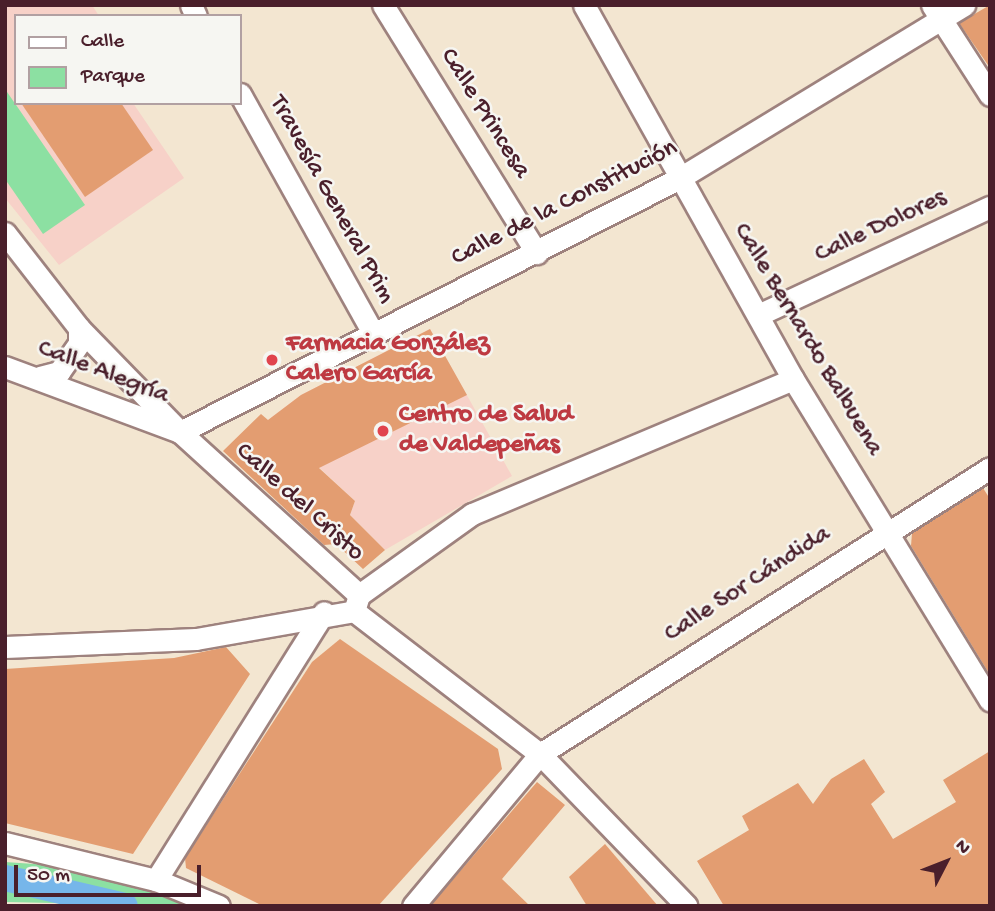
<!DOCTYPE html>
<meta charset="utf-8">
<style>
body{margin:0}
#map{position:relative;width:995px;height:911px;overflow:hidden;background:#f3e6d1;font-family:"Gochi Hand",sans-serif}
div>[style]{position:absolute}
.built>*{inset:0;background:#f7d1c8}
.green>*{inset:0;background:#8ce0a2}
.canal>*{height:26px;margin:-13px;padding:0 13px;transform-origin:13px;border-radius:13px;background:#76b6ea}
.building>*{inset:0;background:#e39d71}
.roads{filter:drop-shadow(2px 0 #9e827e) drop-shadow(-2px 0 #9e827e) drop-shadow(0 2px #9e827e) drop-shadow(0 -2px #9e827e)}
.street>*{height:21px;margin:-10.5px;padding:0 10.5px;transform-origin:10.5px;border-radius:10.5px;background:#fff}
.dots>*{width:19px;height:19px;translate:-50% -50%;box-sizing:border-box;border:4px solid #f6f6f2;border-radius:50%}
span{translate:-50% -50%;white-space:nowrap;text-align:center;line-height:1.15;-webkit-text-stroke:5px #f6f6f2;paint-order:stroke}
.street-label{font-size:26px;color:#4a1f2b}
.health-label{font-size:26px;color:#be3a42;font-weight:700}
.left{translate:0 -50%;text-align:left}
.frame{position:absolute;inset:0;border:7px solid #4a1f2b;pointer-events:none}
.legend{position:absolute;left:14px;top:14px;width:228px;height:91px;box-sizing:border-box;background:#f6f6f2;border:2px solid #b1a0a2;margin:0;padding:9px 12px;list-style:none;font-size:21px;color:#4a1f2b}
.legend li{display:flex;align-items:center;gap:14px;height:35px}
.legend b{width:35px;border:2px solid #b1a0a2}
.north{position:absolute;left:911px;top:827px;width:70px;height:70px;-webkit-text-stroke:5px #f6f6f2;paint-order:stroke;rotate:48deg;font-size:19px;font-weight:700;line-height:28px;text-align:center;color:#4a1f2b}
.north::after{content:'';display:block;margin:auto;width:24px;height:32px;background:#4a1f2b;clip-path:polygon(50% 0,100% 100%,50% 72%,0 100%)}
.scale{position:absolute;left:14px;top:865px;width:187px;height:32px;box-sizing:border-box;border:4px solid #4a1f2b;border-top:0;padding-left:9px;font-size:21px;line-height:24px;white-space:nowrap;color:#4a1f2b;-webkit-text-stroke:5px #f6f6f2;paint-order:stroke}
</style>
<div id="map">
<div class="built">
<i style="clip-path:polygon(5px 5px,92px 5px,99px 16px,16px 16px,16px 103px,133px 103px,184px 178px,59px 265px,5px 198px)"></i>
<i style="clip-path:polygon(430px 329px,512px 476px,385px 550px,350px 515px,355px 501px,268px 420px,301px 395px)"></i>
</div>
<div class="green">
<i style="clip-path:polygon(5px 89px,85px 205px,43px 234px,5px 179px)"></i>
<i style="clip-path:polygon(5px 862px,64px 866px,196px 906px,5px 902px)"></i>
</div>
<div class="canal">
<i style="left:5px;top:878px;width:123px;rotate:13.1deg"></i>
</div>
<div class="building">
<i style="clip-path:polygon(990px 5px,990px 68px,959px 23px)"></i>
<i style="clip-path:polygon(21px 103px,121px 103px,153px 150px,85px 197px)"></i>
<i style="clip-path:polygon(430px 329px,467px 395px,319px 468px,355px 501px,350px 515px,385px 550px,363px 569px,336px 544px,324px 545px,223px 451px,261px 414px,268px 420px,301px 395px)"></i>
<i style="clip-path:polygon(983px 488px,990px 499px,990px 675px,911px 546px,912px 533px)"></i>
<i style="clip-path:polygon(340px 639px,498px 749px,502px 769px,378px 906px,263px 906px,186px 868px,185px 858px,312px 662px)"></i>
<i style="clip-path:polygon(226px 647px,250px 674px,133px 854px,5px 823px,5px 669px,174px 658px)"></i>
<i style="clip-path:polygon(990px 751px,990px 906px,724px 906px,697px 861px,749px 830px,742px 816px,798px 783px,813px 804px,831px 779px,864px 759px,885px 792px,871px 804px,893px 839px,956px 802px,943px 780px)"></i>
<i style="clip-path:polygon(537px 782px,565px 805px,502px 879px,530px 906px,430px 906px)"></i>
<i style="clip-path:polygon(605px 844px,658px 906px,587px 906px,569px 877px)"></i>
</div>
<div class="roads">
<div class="street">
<i style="left:191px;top:5px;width:12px;rotate:66deg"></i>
<i style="left:383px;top:5px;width:292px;rotate:58.2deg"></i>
<i style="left:584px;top:5px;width:428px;rotate:60.8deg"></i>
<i style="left:793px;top:379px;width:377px;rotate:58.5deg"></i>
<i style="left:932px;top:5px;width:107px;rotate:57.2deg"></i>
<i style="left:240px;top:94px;width:274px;rotate:60.9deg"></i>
<i style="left:5px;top:233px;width:120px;rotate:52.1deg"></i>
<i style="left:79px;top:328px;width:145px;rotate:45.8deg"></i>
<i style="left:180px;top:432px;width:242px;rotate:42.3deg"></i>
<i style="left:359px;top:595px;width:17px;rotate:107deg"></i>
<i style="left:354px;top:611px;width:235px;rotate:37.6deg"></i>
<i style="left:540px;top:754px;width:211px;rotate:46deg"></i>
<i style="left:758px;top:315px;width:256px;rotate:-25deg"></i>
<i style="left:5px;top:367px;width:187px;rotate:20.4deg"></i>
<i style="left:180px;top:432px;width:559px;rotate:-26.93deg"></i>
<i style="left:678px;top:179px;width:335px;rotate:-31.3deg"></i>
<i style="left:40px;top:377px;width:20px;rotate:-15deg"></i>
<i style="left:59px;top:372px;width:35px;rotate:-55deg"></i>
<i style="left:79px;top:343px;width:15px;rotate:-90deg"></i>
<i style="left:359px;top:595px;width:139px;rotate:-35.6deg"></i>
<i style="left:472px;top:514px;width:348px;rotate:-22.8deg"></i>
<i style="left:5px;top:647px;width:191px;rotate:-2.4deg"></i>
<i style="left:196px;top:639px;width:160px;rotate:-10deg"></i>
<i style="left:5px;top:843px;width:155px;rotate:13.8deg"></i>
<i style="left:156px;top:880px;width:68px;rotate:22.4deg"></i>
<i style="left:156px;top:880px;width:316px;rotate:-57.9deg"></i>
<i style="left:413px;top:906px;width:198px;rotate:-50.1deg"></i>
<i style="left:540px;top:754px;width:533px;rotate:-32.44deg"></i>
</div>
</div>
<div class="dots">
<i style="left:272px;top:360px;background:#e0444e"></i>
<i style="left:383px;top:431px;background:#e0444e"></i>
</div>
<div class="street-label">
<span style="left:484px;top:114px;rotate:58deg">Calle Princesa</span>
<span style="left:331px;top:200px;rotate:61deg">Travesía General Prim</span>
<span style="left:565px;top:204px;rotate:-27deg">Calle de la Constitución</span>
<span style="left:881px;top:227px;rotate:-25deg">Calle Dolores</span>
<span style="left:807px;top:340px;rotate:59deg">Calle Bernardo Balbuena</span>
<span style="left:103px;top:373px;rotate:21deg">Calle Alegría</span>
<span style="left:299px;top:503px;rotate:42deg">Calle del Cristo</span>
<span style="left:748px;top:585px;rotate:-33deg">Calle Sor Cándida</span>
</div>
<div class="health-label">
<span class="left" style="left:286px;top:360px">Farmacia González<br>Calero García</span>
<span class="left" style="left:399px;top:431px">Centro de Salud<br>de Valdepeñas</span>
</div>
<div class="frame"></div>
<ul class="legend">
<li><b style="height:9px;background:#fff"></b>Calle</li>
<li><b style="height:19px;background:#8ce0a2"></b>Parque</li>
</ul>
<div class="north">N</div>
<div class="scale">50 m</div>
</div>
